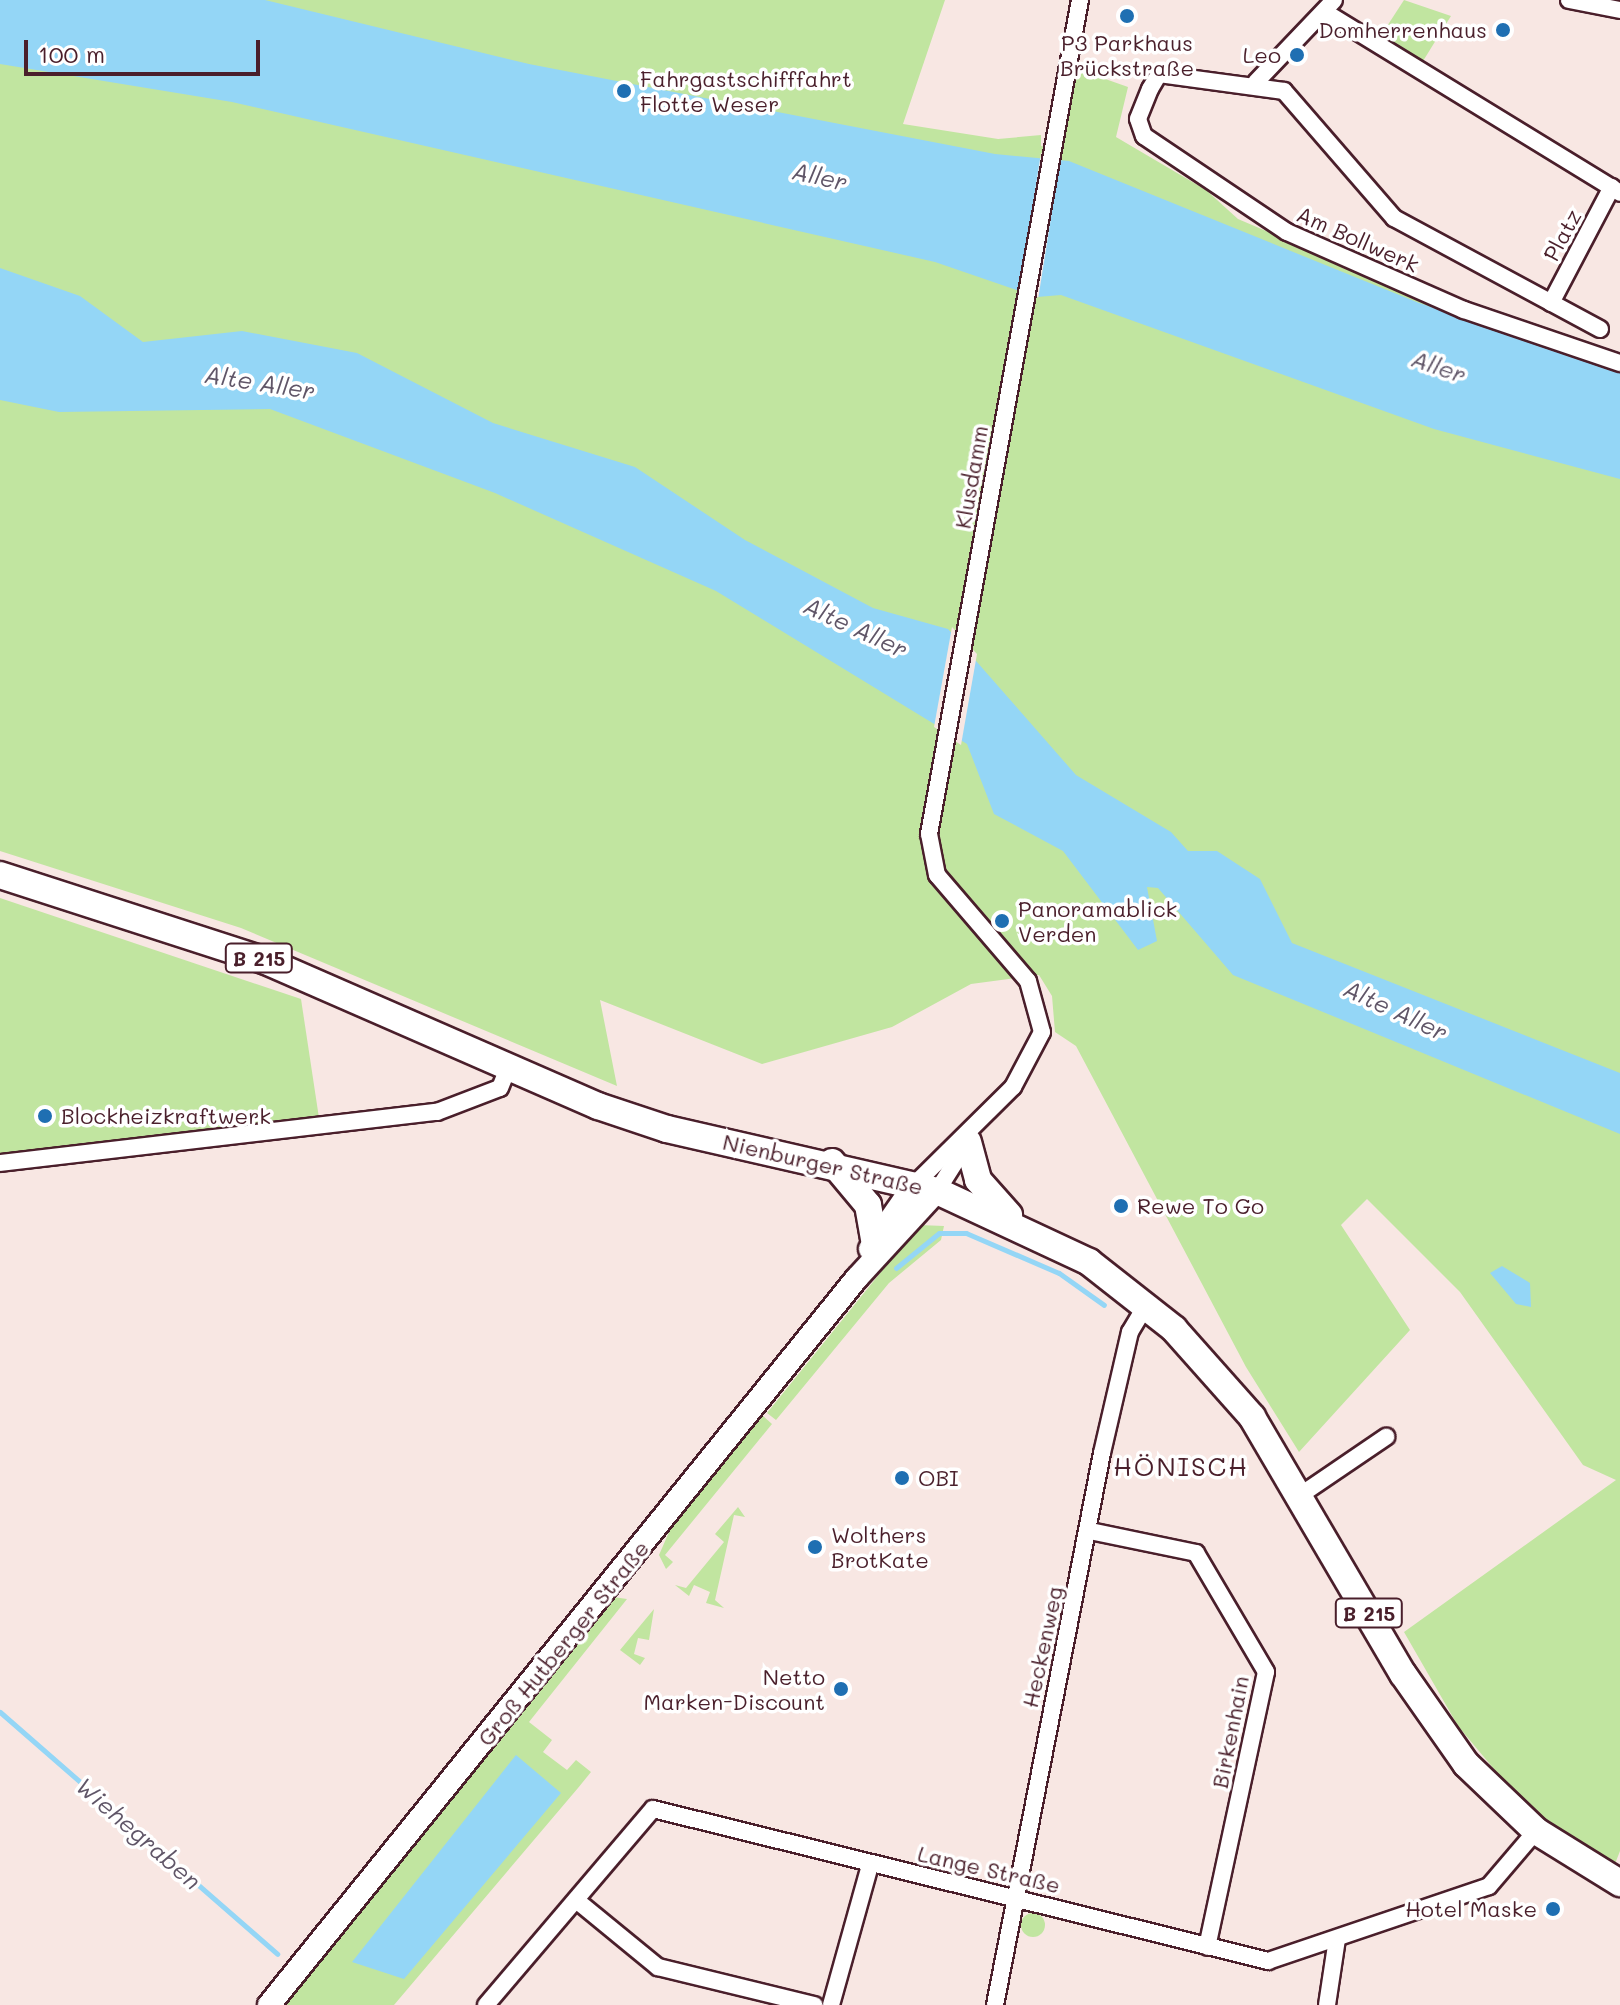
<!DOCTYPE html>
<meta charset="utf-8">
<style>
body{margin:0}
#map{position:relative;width:1620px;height:2005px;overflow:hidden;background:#f8e7e3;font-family:Mali,sans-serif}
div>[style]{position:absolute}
.green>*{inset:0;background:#c1e5a0}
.round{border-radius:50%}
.water>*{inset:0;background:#94d6f6}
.pier>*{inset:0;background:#f8e7e3;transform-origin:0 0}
.stream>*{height:5px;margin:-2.5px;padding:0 2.5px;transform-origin:2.5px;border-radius:2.5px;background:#94d6f6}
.roads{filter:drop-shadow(2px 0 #4a1f2b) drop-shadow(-2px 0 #4a1f2b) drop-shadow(0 2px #4a1f2b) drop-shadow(0 -2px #4a1f2b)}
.minor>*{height:16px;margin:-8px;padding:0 8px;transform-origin:8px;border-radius:8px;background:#fff}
.secondary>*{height:22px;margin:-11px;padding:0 11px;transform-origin:11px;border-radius:11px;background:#fff}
.primary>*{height:26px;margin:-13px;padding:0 13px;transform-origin:13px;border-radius:13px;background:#fff}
.dots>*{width:22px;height:22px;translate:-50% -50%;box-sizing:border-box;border:4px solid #fff;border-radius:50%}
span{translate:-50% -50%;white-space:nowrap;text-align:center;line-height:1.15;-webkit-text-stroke:7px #fff;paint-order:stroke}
.shield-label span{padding:2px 6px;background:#fff;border:2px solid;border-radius:6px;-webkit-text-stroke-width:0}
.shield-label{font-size:20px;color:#4a1f2b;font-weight:700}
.poi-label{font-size:22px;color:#4a1f2b}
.right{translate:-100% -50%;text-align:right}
.left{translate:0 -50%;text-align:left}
.street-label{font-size:22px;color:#4a1f2b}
.water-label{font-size:24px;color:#605668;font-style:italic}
.quarter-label{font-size:26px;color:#4a1f2b;letter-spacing:2px}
.scale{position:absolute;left:24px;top:40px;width:236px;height:36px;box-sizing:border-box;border:4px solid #4a1f2b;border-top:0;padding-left:10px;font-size:24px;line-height:28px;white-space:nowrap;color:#4a1f2b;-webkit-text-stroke:6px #fff;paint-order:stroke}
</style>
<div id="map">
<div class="green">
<i style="clip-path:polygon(0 0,945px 0,903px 124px,998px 139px,1041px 135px,1041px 146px,1062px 149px,1077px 69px,1128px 87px,1116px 137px,1206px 190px,1238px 219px,1476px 320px,1620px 364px,1620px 1851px,1613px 1869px,1519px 1799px,1458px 1726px,1404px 1632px,1616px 1480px,1583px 1465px,1460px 1292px,1367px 1199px,1341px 1225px,1410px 1330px,1299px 1452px,1246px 1367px,1076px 1046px,1055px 1032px,1052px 996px,1039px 975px,971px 984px,892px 1027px,762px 1064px,600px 1000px,617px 1086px,241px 928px,0 851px)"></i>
<i style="clip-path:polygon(1404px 0,1451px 16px,1423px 61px,1380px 37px)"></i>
<i style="clip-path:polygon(0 898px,301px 999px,319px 1118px,0 1155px)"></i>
<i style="clip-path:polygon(919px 1225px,944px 1226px,941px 1240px,889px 1283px,776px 1420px,767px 1413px)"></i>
<i style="clip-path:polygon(761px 1414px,772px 1424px,665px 1555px,673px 1562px,666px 1569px,659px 1555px,673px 1523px)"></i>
<i style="clip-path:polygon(738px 1507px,745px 1517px,734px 1515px,715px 1600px,724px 1608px,706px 1603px,710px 1592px,694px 1585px,689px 1596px,675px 1585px,686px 1588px,724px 1542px,715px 1534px)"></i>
<i style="clip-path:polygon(613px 1597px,627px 1599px,529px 1722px,552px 1740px,543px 1752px,567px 1770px,576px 1760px,591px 1772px,578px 1788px,394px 2005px,277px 2005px)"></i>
<i style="clip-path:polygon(654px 1609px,649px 1640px,638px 1638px,634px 1654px,645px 1658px,640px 1665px,620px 1650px)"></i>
<i class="round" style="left:1021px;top:1913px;width:24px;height:24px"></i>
</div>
<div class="water">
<i style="clip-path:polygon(0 0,265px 0,529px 64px,995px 154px,1069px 161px,1419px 303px,1620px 369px,1620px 479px,1434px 429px,1061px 295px,1037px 297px,935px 262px,232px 102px,0 64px)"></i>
<i style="clip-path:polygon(0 268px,80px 296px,143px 342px,242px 331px,357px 353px,493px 423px,635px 467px,745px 540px,873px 608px,948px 629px,1076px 775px,1171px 832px,1188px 851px,1217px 851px,1260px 879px,1292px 943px,1620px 1073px,1620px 1134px,1233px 975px,1158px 888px,1147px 887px,1157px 941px,1138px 950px,1063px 851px,994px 814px,967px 744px,716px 591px,495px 493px,270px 409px,59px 412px,0 400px)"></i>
<i style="clip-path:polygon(1502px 1266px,1530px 1283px,1531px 1307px,1516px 1304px,1490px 1273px)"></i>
<i style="clip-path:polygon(516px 1755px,561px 1793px,404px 1979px,352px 1962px)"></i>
</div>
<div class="pier">
<i style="left:1041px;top:153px;width:20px;height:143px;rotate:9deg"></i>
<i style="clip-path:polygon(952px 627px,977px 654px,961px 745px,934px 727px)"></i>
</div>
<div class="stream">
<i style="left:896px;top:1268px;width:55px;rotate:-39.1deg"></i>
<i style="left:939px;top:1233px;width:27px"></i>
<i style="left:966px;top:1233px;width:101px;rotate:23.3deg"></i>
<i style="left:1059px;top:1273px;width:55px;rotate:35.4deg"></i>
<i style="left:0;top:1712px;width:368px;rotate:41.1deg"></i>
</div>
<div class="roads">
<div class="minor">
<i style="left:1569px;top:0;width:52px;rotate:11.1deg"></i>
<i style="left:1325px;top:12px;width:346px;rotate:31.5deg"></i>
<i style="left:1256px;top:82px;width:113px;rotate:-46.4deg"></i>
<i style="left:1551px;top:303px;width:131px;rotate:-62.3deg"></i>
<i style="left:1600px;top:329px;width:234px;rotate:-151.7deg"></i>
<i style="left:1394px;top:218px;width:168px;rotate:-130.9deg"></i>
<i style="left:1284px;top:91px;width:126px;rotate:-172.3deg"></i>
<i style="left:1159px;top:74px;width:17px;rotate:121deg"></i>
<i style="left:1150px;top:89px;width:32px;rotate:112deg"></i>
<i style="left:1138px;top:119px;width:18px;rotate:71deg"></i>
<i style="left:1144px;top:136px;width:172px;rotate:33.9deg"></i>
<i style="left:1287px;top:232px;width:193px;rotate:23.8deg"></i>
<i style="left:1464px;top:310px;width:165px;rotate:18.8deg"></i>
<i style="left:0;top:1163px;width:440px;rotate:-6.7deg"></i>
<i style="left:437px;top:1112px;width:67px;rotate:-20.9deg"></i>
<i style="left:500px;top:1088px;width:22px;rotate:-68deg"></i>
<i style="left:915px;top:1184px;width:138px;rotate:-44.7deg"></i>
<i style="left:1013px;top:1087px;width:62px;rotate:-62.2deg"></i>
<i style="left:1042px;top:1032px;width:53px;rotate:-105.4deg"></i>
<i style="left:1028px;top:981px;width:140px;rotate:-130.6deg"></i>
<i style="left:937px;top:875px;width:42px;rotate:-101deg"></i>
<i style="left:929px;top:834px;width:848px;rotate:-79.74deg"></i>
<i style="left:937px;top:1191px;width:58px;rotate:-57.7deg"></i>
<i style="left:1302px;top:1494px;width:102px;rotate:-34.2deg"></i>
<i style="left:1090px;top:1531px;width:108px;rotate:11.7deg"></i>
<i style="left:1196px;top:1553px;width:138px;rotate:59.5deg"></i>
<i style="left:1266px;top:1672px;width:281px;rotate:102.1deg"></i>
<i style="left:576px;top:1900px;width:106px;rotate:39.3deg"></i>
<i style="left:658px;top:1967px;width:161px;rotate:13.7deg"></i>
<i style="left:486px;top:2005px;width:257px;rotate:-49.6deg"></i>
<i style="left:653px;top:1809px;width:634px;rotate:13.88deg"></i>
<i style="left:1268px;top:1961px;width:233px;rotate:-18.7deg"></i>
<i style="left:1489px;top:1886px;width:72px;rotate:-49.5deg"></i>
<i style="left:831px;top:2005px;width:145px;rotate:-74.4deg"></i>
<i style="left:995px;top:2005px;width:562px;rotate:-79.03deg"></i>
<i style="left:1102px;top:1453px;width:124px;rotate:-77deg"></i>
<i style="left:1130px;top:1332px;width:33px;rotate:-59deg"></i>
<i style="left:1327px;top:2005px;width:67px;rotate:-81.4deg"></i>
</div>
<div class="secondary">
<i style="left:870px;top:1249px;width:79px;rotate:-55.3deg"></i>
<i style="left:269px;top:2005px;width:934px;rotate:-51.04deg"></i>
<i style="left:856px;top:1279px;width:120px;rotate:-47.4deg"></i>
</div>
<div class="primary">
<i style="left:0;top:875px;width:280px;rotate:17.9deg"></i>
<i style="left:266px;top:961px;width:362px;rotate:23.6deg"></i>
<i style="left:598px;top:1106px;width:73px;rotate:18.4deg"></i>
<i style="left:667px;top:1129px;width:277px;rotate:12.9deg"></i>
<i style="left:937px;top:1191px;width:168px;rotate:25deg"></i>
<i style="left:1089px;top:1262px;width:108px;rotate:38.2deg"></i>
<i style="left:1174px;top:1329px;width:118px;rotate:48.4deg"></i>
<i style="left:1252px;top:1417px;width:298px;rotate:59.6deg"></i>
<i style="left:1403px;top:1674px;width:110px;rotate:55deg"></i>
<i style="left:1466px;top:1764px;width:97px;rotate:43.7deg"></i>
<i style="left:1536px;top:1831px;width:99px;rotate:31.8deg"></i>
<i style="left:968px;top:1142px;width:39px;rotate:75deg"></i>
<i style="left:978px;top:1180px;width:47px;rotate:48.5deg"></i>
<i style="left:832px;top:1162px;width:56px;rotate:50.1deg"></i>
<i style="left:868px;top:1205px;width:36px;rotate:80deg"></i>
</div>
</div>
<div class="dots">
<i style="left:1127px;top:16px;background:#1f6fb2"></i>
<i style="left:1503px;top:30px;background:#1f6fb2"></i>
<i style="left:1297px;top:55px;background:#1f6fb2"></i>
<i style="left:624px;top:91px;background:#1f6fb2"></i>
<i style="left:1002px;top:921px;background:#1f6fb2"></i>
<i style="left:45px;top:1116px;background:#1f6fb2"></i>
<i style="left:1121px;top:1206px;background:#1f6fb2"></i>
<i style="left:902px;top:1478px;background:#1f6fb2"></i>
<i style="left:815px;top:1547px;background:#1f6fb2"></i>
<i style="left:841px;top:1689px;background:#1f6fb2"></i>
<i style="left:1553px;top:1909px;background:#1f6fb2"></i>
</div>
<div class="shield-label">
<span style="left:259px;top:958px">B 215</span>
<span style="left:1369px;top:1613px">B 215</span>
</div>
<div class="poi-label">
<span class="right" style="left:1487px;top:30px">Domherrenhaus</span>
<span style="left:1127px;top:55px">P3 Parkhaus<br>Brückstraße</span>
<span class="right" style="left:1281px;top:55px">Leo</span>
<span class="left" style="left:640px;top:91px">Fahrgastschifffahrt<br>Flotte Weser</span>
<span class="left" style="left:1018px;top:921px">Panoramablick<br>Verden</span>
<span class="left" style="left:61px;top:1116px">Blockheizkraftwerk</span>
<span class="left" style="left:1137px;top:1206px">Rewe To Go</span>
<span class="left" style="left:918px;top:1478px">OBI</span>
<span class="left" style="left:831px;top:1547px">Wolthers<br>BrotKate</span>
<span class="right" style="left:825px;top:1689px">Netto<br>Marken-Discount</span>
<span class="right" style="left:1537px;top:1909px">Hotel Maske</span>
</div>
<div class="street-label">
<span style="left:1562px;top:235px;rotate:-62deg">Platz</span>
<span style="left:1358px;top:239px;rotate:24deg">Am Bollwerk</span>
<span style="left:971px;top:477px;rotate:-80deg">Klusdamm</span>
<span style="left:823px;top:1164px;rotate:13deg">Nienburger Straße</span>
<span style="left:563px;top:1643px;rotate:-51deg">Groß Hutberger Straße</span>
<span style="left:1042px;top:1647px;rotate:-78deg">Heckenweg</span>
<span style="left:1230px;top:1732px;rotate:-79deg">Birkenhain</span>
<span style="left:989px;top:1869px;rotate:13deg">Lange Straße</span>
</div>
<div class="water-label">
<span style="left:820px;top:176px;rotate:13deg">Aller</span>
<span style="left:1439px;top:366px;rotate:19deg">Aller</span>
<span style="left:260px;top:382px;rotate:9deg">Alte Aller</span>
<span style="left:856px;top:627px;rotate:25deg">Alte Aller</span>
<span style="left:1396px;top:1010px;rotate:25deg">Alte Aller</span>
<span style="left:139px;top:1833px;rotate:41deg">Wiehegraben</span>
</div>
<div class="quarter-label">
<span style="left:1181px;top:1467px">HÖNISCH</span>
</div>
<div class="scale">100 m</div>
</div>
